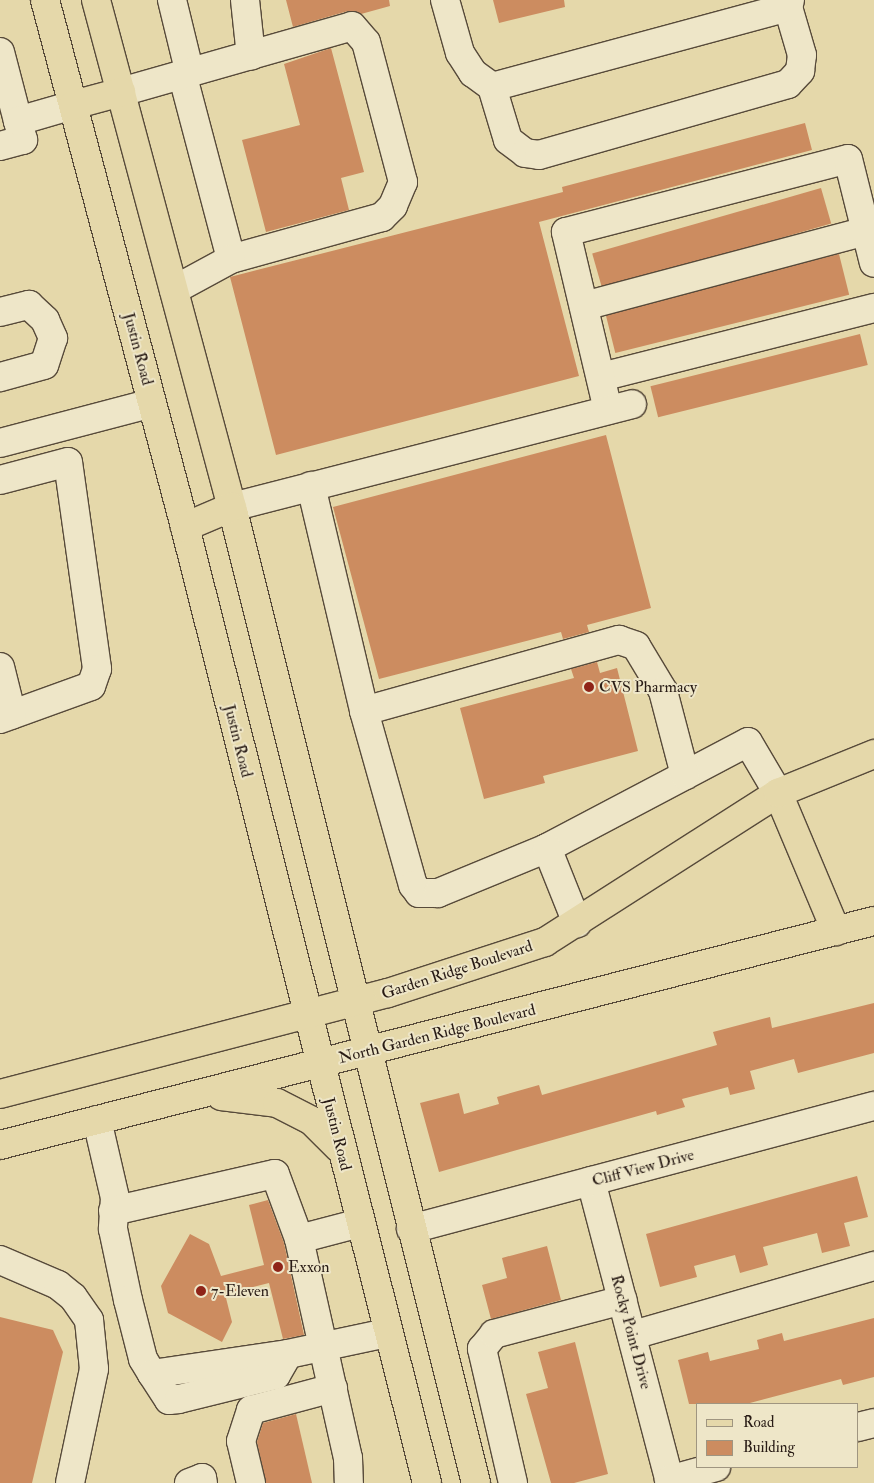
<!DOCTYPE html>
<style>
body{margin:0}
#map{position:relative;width:874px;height:1483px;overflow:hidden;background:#e5d8aa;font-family:"IM FELL Double Pica",serif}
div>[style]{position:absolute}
.building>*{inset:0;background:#cc8c60;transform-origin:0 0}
.roads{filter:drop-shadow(1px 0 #574a3a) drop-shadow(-1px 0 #574a3a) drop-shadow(0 1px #574a3a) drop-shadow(0 -1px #574a3a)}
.minor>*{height:28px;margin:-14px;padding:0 14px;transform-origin:14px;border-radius:14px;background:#eee6c8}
.major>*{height:28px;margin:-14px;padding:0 14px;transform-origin:14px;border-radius:14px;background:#e5d8aa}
.dots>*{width:14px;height:14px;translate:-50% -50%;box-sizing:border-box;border:2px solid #eee6c8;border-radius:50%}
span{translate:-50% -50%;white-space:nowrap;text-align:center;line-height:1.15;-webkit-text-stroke:4px #eee6c8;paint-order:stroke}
.street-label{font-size:16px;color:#281b15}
.poi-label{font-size:16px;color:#281b15}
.left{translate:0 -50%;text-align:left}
.legend{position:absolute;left:696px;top:1403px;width:162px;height:65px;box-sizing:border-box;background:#eee6c8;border:1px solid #9f9580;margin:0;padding:6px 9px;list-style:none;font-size:15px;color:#281b15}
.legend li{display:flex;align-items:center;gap:10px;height:25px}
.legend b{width:25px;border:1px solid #9f9580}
</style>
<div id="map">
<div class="building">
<i style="clip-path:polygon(286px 0,389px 0,390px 6px,361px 14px,348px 11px,293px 27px)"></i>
<i style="clip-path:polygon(493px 0,564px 0,565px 7px,499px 23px)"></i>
<i style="clip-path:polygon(331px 48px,364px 172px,341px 178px,349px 210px,266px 232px,242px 140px,300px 125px,284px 64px)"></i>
<i style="clip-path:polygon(805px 123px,812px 150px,539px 222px,579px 376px,276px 455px,230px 277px,563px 192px,562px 187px)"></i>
<i style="left:821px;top:188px;width:37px;height:238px;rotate:74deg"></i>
<i style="left:839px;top:254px;width:42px;height:241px;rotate:76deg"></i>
<i style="left:860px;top:334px;width:32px;height:216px;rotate:76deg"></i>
<i style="clip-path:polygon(606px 435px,651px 608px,587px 625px,589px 632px,563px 639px,561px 632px,379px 679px,333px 507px)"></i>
<i style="clip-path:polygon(597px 662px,600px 673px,617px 668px,638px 751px,543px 776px,545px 783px,484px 799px,460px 708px,574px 678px,571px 669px)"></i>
<i style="clip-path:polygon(874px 1003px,874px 1053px,798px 1073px,794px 1059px,750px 1071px,755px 1089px,730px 1095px,728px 1087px,682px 1099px,685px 1107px,657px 1115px,656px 1111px,439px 1172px,420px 1103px,459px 1093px,464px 1114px,499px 1104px,497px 1097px,539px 1085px,542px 1095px,717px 1045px,713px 1032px,770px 1017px,772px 1028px)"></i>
<i style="clip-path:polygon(857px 1176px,868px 1217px,844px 1223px,850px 1246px,822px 1253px,817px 1233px,763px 1247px,768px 1265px,740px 1273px,735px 1255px,694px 1266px,697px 1277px,660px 1287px,646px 1234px)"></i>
<i style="clip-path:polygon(268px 1200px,284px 1243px,304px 1335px,283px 1339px,269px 1283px,225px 1294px,232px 1322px,222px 1342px,168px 1313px,161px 1286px,190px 1234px,209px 1244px,221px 1276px,264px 1265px,249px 1205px)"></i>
<i style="clip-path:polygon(547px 1246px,561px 1300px,491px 1319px,482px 1285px,507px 1278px,502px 1258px)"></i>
<i style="clip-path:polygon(0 1317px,53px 1330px,63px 1352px,32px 1483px,0 1483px)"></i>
<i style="clip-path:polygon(874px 1318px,874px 1377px,843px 1385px,841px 1379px,746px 1404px,689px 1404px,678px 1360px,708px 1352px,710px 1361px,759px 1349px,757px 1340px,782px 1333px,784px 1341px)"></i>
<i style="clip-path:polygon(575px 1342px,608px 1474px,574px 1483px,551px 1483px,526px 1394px,548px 1388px,538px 1352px)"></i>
<i style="clip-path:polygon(296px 1414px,312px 1483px,266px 1483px,257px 1442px,263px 1423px)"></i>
</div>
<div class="roads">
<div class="minor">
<i style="left:172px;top:0;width:76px;rotate:76.3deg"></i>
<i style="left:245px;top:0;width:56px;rotate:83.9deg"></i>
<i style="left:445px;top:0;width:55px;rotate:74.2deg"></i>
<i style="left:460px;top:53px;width:24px;rotate:57deg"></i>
<i style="left:473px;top:73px;width:24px;rotate:36deg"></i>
<i style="left:492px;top:87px;width:55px;rotate:73.2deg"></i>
<i style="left:508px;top:140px;width:21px;rotate:37deg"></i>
<i style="left:525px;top:153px;width:14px;rotate:8deg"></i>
<i style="left:539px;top:155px;width:259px;rotate:-15.9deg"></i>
<i style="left:788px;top:84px;width:18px;rotate:-47deg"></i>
<i style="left:800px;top:71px;width:16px;rotate:-83deg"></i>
<i style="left:802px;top:55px;width:50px;rotate:-106.3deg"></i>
<i style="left:788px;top:7px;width:7px;rotate:-74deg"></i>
<i style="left:0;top:52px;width:71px;rotate:75.4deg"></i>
<i style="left:183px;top:77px;width:188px;rotate:75.2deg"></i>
<i style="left:492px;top:87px;width:307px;rotate:-15.1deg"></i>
<i style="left:121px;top:92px;width:240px;rotate:-15.9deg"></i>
<i style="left:352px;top:26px;width:21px;rotate:49deg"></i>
<i style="left:366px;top:42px;width:145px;rotate:75.2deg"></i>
<i style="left:403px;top:182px;width:26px;rotate:113deg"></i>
<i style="left:393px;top:206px;width:16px;rotate:135deg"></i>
<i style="left:382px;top:217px;width:157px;rotate:164.5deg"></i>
<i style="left:231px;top:259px;width:65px;rotate:151.5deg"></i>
<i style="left:0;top:146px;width:24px;rotate:-15deg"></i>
<i style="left:23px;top:140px;width:20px;rotate:-105deg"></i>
<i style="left:18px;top:121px;width:57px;rotate:-16.2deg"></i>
<i style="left:584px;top:306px;width:292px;rotate:-14.9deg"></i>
<i style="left:0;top:312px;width:30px;rotate:-14deg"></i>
<i style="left:29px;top:305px;width:22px;rotate:43deg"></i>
<i style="left:45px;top:320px;width:20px;rotate:66deg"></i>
<i style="left:53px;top:338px;width:28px;rotate:108deg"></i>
<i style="left:44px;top:365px;width:46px;rotate:164.7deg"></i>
<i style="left:601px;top:377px;width:282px;rotate:-14.2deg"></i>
<i style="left:608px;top:410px;width:183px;rotate:-103.3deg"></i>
<i style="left:566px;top:232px;width:291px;rotate:-14.5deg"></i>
<i style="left:848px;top:159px;width:107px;rotate:76deg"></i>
<i style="left:0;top:443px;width:157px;rotate:-14.7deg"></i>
<i style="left:0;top:480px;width:70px;rotate:-14.8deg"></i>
<i style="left:68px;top:462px;width:209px;rotate:82deg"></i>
<i style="left:97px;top:669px;width:18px;rotate:109deg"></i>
<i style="left:91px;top:686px;width:97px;rotate:160.1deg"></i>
<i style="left:311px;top:486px;width:231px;rotate:76.7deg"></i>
<i style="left:364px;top:711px;width:181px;rotate:74.3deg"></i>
<i style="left:413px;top:885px;width:10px;rotate:53deg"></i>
<i style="left:419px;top:893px;width:19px"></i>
<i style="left:438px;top:893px;width:118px;rotate:-22.4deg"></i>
<i style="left:547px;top:848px;width:227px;rotate:-27.8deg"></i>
<i style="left:748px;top:742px;width:59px;rotate:59.5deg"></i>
<i style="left:232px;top:507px;width:413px;rotate:-14.4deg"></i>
<i style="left:0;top:667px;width:49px;rotate:76deg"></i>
<i style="left:364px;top:711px;width:265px;rotate:-15.6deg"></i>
<i style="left:619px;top:640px;width:18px;rotate:19deg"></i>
<i style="left:636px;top:646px;width:52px;rotate:59deg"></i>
<i style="left:663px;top:691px;width:87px;rotate:75.3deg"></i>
<i style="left:547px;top:848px;width:81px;rotate:68.2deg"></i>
<i style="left:97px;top:1120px;width:80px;rotate:77deg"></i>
<i style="left:115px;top:1198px;width:31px;rotate:94deg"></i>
<i style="left:113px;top:1229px;width:73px;rotate:78.1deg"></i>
<i style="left:128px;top:1300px;width:61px;rotate:75.7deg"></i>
<i style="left:143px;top:1359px;width:17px;rotate:59deg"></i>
<i style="left:152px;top:1374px;width:137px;rotate:-8.4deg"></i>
<i style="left:288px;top:1354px;width:101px;rotate:-12deg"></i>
<i style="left:591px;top:1181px;width:312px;rotate:75.3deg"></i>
<i style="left:113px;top:1211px;width:166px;rotate:-12.9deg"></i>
<i style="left:275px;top:1174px;width:69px;rotate:69.7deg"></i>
<i style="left:299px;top:1239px;width:63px;rotate:-14.7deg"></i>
<i style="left:411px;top:1229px;width:479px;rotate:-14.9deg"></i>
<i style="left:299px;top:1239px;width:224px;rotate:77.4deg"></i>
<i style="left:348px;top:1458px;width:25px;rotate:88deg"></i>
<i style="left:0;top:1260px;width:63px;rotate:23.3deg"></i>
<i style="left:58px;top:1285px;width:19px;rotate:39deg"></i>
<i style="left:73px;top:1297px;width:28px;rotate:55deg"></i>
<i style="left:89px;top:1320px;width:49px;rotate:84.2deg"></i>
<i style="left:94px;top:1369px;width:116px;rotate:101.9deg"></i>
<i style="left:633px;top:1335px;width:251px;rotate:-16deg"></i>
<i style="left:152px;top:1374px;width:31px;rotate:57deg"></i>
<i style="left:169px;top:1400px;width:10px;rotate:-6deg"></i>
<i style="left:179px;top:1399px;width:100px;rotate:-13.9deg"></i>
<i style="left:276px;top:1375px;width:24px;rotate:-60deg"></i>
<i style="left:858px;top:1427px;width:16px;rotate:-14deg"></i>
<i style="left:669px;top:1480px;width:49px;rotate:-15.5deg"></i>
<i style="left:189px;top:1483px;width:14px;rotate:-21deg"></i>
<i style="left:202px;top:1478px;width:5px;rotate:79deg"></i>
<i style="left:251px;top:1483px;width:43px;rotate:-103.4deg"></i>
<i style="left:241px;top:1441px;width:33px;rotate:-72deg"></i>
<i style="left:251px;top:1410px;width:85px;rotate:-15deg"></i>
<i style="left:513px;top:1483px;width:138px;rotate:-103deg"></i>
<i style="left:482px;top:1349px;width:19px;rotate:-51deg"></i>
<i style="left:494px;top:1334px;width:133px;rotate:-14.8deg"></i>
</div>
<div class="major">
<i style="left:45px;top:0;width:545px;rotate:75.12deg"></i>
<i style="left:185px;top:527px;width:986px;rotate:75.79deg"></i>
<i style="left:96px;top:0;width:533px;rotate:75deg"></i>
<i style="left:234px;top:515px;width:998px;rotate:75.96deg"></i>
<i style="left:73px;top:105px;width:50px;rotate:-15.2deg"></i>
<i style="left:185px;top:527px;width:51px;rotate:-23.1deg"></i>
<i style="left:778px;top:793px;width:150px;rotate:67.2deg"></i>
<i style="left:0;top:1094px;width:401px;rotate:-14.6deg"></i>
<i style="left:388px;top:993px;width:165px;rotate:-18deg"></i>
<i style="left:545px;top:942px;width:277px;rotate:-32.6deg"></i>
<i style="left:778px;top:793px;width:104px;rotate:-22.1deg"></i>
<i style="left:221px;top:1096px;width:56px;rotate:7.1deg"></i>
<i style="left:277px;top:1103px;width:39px;rotate:27deg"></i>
<i style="left:312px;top:1121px;width:38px;rotate:45deg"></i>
<i style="left:0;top:1145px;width:902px;rotate:-14.38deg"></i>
</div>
</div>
<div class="dots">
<i style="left:589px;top:687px;background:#8f2418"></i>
<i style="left:278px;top:1267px;background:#8f2418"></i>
<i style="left:201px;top:1291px;background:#8f2418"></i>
</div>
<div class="street-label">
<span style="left:138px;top:349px;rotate:75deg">Justin Road</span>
<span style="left:238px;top:741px;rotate:76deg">Justin Road</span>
<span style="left:457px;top:970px;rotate:-18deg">Garden Ridge Boulevard</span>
<span style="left:437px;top:1034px;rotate:-14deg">North Garden Ridge Boulevard</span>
<span style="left:337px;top:1134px;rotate:76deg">Justin Road</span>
<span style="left:643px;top:1168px;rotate:-15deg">Cliff View Drive</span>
<span style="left:631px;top:1332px;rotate:75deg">Rocky Point Drive</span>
</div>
<div class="poi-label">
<span class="left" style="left:599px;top:687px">CVS Pharmacy</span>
<span class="left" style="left:288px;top:1267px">Exxon</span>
<span class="left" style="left:211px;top:1291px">7-Eleven</span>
</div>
<ul class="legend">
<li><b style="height:6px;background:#e5d8aa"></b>Road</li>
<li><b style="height:14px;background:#cc8c60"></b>Building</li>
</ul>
</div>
